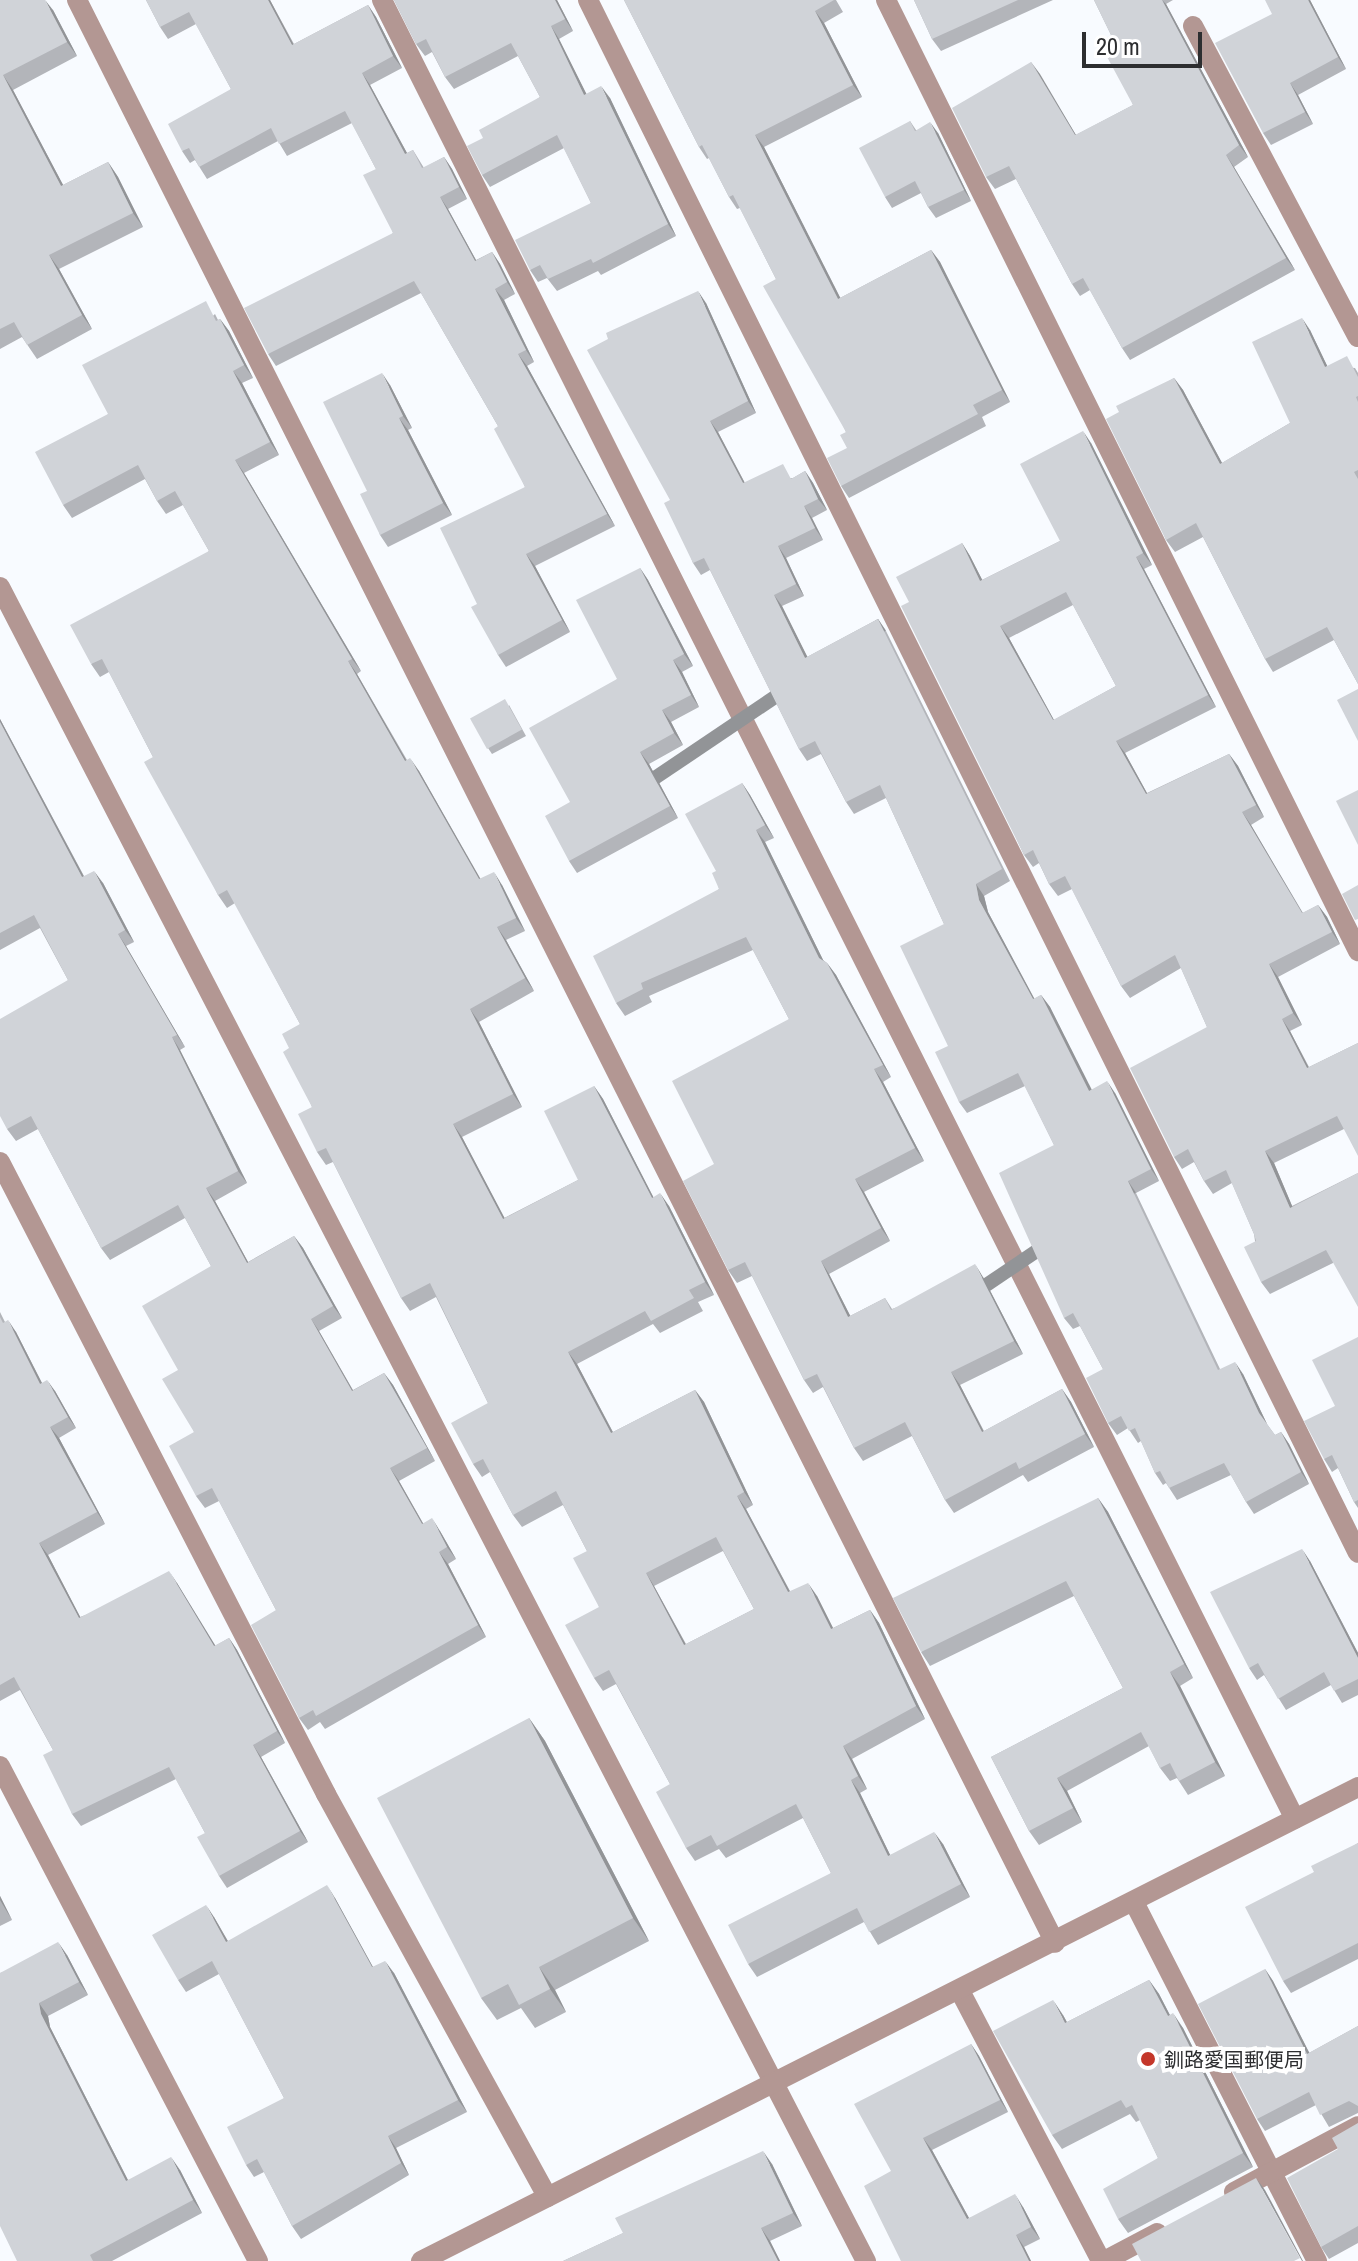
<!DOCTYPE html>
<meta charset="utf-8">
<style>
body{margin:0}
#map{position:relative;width:1358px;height:2261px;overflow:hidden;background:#f8fbff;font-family:"Archivo Narrow","Noto Sans JP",sans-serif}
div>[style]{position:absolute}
.minor>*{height:20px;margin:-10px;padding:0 10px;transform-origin:10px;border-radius:10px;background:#b39793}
.wall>*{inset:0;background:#b3b5ba}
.shaded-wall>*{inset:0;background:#929497;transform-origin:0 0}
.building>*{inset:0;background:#d0d3d8;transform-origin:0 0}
.dots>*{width:22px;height:22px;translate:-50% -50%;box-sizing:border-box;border:4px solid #fff;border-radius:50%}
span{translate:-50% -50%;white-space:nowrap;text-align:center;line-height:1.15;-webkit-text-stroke:8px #fff;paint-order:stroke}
.poi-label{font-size:20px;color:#2d2e30}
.left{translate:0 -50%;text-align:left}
.scale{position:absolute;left:1082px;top:32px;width:120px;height:36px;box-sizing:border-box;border:4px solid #2d2e30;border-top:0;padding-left:10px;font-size:24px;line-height:28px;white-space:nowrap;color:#2d2e30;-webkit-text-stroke:6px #fff;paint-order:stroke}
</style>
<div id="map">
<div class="minor">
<i style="left:77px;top:0;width:2175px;rotate:63.28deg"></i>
<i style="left:382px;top:0;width:2035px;rotate:63.35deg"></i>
<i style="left:588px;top:0;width:1733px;rotate:63.63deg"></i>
<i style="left:886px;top:0;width:1062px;rotate:63.6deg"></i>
<i style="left:1193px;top:26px;width:352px;rotate:62.1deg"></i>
<i style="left:0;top:587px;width:1885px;rotate:62.65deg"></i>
<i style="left:0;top:1162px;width:711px;rotate:62.71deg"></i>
<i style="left:326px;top:1794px;width:460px;rotate:61.2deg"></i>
<i style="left:0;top:1766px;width:558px;rotate:62.47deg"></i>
<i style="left:1135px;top:1904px;width:401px;rotate:63deg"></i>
<i style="left:960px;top:1991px;width:305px;rotate:62.4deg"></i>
<i style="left:1234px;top:2192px;width:140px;rotate:-28deg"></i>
<i style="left:421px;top:2261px;width:1050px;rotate:-26.83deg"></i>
<i style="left:1104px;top:2261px;width:60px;rotate:-27.8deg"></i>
</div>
<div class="wall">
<i style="clip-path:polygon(0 0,53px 10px,77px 56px,13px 90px,63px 185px,108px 162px,118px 177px,143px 227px,59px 269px,92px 329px,37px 359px,22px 337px,0 349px)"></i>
<i style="clip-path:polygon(146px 0,270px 0,294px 44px,368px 5px,376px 17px,402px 68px,370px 85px,407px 153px,413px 150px,424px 168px,444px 157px,452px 169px,467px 199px,448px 209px,476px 260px,492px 252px,500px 264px,515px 294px,504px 300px,534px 362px,527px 366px,615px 526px,535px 566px,570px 632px,506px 667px,498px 655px,477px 604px,525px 487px,498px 426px,421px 293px,276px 366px,268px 354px,393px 233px,376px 169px,352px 123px,287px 156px,278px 141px,207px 179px,195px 160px,190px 163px,182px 151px,231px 89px,196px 24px,168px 39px,160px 27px)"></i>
<i style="clip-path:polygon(394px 0,557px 0,573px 31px,559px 39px,586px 94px,610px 98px,676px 236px,601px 275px,598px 271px,557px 291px,547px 278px,538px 282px,530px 270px,591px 203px,564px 148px,490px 187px,482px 175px,483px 138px,540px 97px,518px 56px,454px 89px,445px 77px,432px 52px,425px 56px,416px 44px)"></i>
<i style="clip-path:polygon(624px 0,836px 0,843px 12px,824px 23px,862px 97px,764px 147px,840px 298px,931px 250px,940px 262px,1010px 402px,982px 417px,986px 426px,849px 498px,841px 486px,847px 448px,846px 432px,776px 279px,740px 208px,737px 209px,729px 197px,709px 158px,707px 159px,699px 147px)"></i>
<i style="clip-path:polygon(914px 0,1053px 0,941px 51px,932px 39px)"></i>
<i style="clip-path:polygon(1094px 0,1173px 0,1166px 4px,1248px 157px,1234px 167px,1295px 270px,1130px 360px,1122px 348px,1090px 290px,1080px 296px,1072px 284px,1016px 179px,995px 189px,986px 177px,1031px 62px,1076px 135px,1133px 105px,1111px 35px)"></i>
<i style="clip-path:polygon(1310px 0,1346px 69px,1298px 95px,1313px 124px,1271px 145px,1263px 133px,1272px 14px)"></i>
<i style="clip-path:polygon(910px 121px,916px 130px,938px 133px,971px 201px,936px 218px,928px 207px,921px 193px,892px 208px,885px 197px)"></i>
<i style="clip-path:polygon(706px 303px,756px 413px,718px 432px,745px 483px,793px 478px,805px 471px,813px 483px,827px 510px,812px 518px,823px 540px,786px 558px,804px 596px,782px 606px,807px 657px,878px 619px,886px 631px,1010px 881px,984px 896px,988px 912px,1034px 999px,1041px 995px,1050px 1007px,1091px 1090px,1115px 1093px,1159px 1181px,1136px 1193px,1220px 1369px,1243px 1374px,1267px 1424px,1275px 1435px,1281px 1432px,1289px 1444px,1309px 1484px,1254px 1514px,1246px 1502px,1231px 1475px,1177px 1500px,1166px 1483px,1163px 1485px,1155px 1473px,1141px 1441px,1138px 1443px,1128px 1428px,1117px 1435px,1108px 1423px,1103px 1369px,1080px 1326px,1073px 1329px,1064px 1318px,1054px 1145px,1025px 1086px,967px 1113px,959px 1102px,948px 1046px,944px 924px,886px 798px,854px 814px,846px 802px,821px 754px,807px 761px,799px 749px,710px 570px,701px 575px,693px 563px,670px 500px)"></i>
<i style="clip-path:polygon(evenodd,215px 314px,218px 320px,220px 319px,229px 331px,253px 378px,242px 383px,279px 455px,244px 473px,361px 671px,357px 674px,407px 760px,419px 771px,480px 879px,502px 885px,525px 931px,506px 940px,534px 991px,479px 1022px,522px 1107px,462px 1137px,504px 1218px,578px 1180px,594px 1086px,603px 1099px,653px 1197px,669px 1206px,714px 1295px,698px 1302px,703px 1311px,660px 1333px,653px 1324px,577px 1364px,613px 1432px,695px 1390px,704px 1402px,753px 1505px,746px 1509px,790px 1591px,817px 1596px,833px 1628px,870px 1610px,879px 1623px,925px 1719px,852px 1759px,867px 1789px,860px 1793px,890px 1855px,943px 1844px,970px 1897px,878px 1945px,864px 1922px,757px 1977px,748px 1964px,831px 1873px,803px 1818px,726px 1858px,719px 1849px,695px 1861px,686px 1848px,670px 1784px,616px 1684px,603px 1691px,594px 1678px,599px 1607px,587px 1551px,563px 1505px,522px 1527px,513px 1515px,490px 1472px,482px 1477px,473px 1464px,488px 1403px,436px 1297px,410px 1311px,401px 1298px,333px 1162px,326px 1165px,317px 1152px,312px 1107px,289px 1048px,300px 1024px,235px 903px,227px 908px,218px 895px,153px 757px,109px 672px,100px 677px,91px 664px,209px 551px,183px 505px,166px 514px,157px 501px,145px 479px,72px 518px,63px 505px,108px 414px,215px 314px,723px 1551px,754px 1609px,686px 1644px,654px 1586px,723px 1551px)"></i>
<i style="clip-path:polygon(1310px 330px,1327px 366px,1355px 368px,1358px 373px,1358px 684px,1334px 640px,1273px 672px,1265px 659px,1203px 537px,1175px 552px,1166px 540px,1119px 412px,1174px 378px,1183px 390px,1222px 463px,1290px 423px)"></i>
<i style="clip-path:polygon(390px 385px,412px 428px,408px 430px,452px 515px,388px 547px,380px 535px,367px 491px)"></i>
<i style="clip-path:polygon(evenodd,1091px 443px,1152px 565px,1144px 569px,1216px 707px,1125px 753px,1147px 793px,1229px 754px,1238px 766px,1264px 817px,1251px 825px,1303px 913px,1318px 905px,1327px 917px,1340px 944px,1278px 977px,1302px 1025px,1290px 1031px,1309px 1067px,1358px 1043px,1344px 1129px,1274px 1163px,1292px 1206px,1358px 1173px,1333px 1263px,1270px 1294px,1261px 1282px,1254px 1234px,1232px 1183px,1213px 1194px,1204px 1181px,1194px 1162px,1182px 1169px,1174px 1157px,1207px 1027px,1181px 968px,1130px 998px,1121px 986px,1072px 889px,1058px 896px,1049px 884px,1039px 863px,1033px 867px,1024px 855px,909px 602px,962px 543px,970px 556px,982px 580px,1060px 541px,1091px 443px,1073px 605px,1116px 686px,1054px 720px,1009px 638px,1073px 605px)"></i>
<i style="clip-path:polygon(640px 568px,648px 580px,693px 666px,682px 672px,699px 707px,671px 722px,683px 745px,649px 764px,678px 818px,577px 873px,569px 861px,570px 802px,617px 679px)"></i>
<i style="clip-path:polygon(509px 705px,526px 736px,492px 754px,488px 748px)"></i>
<i style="clip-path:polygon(0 719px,84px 876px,103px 883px,134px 942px,126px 946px,185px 1047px,180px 1050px,247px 1183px,215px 1201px,248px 1262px,294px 1236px,303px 1248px,342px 1318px,319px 1331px,353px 1390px,384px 1373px,393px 1385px,435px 1461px,399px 1481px,423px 1523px,440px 1531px,456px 1559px,448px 1564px,486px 1637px,325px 1729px,320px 1722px,308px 1730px,299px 1718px,276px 1610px,219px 1501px,205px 1508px,196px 1496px,194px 1432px,178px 1370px,211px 1266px,185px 1218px,110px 1260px,101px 1248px,38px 1129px,16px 1141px,7px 1129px,68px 980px,40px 928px,0 950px)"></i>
<i style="clip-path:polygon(742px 783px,750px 795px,774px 838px,765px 842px,823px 960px,827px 963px,836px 975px,891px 1077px,883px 1082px,924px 1161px,864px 1192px,890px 1241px,829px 1274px,850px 1316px,885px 1298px,892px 1309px,983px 1277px,1023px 1354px,960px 1385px,984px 1431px,1062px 1389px,1071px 1402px,1094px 1447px,1028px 1482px,1023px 1475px,954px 1513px,945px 1500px,912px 1436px,863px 1461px,854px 1448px,823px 1387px,813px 1393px,804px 1380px,752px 1276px,737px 1283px,728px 1270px,714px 1164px,789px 1019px,753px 950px,649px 996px,652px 1002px,625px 1016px,616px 1003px,719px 889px,716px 871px)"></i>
<i style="clip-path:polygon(0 1312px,5px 1322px,16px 1332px,42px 1383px,55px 1391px,76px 1428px,59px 1438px,105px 1524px,48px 1555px,80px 1617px,177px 1583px,215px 1646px,229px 1638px,237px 1650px,285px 1743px,261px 1757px,308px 1842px,227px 1888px,219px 1876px,205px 1833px,176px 1779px,81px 1826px,72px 1814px,53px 1750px,20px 1690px,0 1701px)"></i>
<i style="clip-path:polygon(1358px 1337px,1358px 1508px,1354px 1502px,1338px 1468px,1332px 1472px,1324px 1459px,1335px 1406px)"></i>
<i style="clip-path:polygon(1098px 1498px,1108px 1512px,1193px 1678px,1180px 1686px,1225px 1776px,1188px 1795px,1177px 1778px,1170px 1781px,1160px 1768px,1149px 1746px,1067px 1791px,1082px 1822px,1039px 1845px,1029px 1831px,991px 1757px,1123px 1688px,1074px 1596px,930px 1666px,921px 1652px)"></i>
<i style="clip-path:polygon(1310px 1561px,1358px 1653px,1358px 1695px,1342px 1703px,1331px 1685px,1286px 1710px,1264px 1675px,1257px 1680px,1249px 1668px)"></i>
<i style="clip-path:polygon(529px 1718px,545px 1741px,649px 1941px,555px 1990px,566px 2012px,535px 2028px,521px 2008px,497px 2020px,481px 1998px)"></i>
<i style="clip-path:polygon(1358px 1843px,1358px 1959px,1291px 1993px,1283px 1981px,1314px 1872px)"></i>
<i style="clip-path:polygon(0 1896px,12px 1920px,0 1926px)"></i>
<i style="clip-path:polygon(335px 1898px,373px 1967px,394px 1973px,467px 2112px,396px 2148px,409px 2175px,301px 2239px,292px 2226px,264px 2172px,254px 2177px,246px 2165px,284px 2098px,219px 1974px,186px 1992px,178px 1980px,214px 1917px,228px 1941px)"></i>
<i style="clip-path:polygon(67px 1955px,88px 1995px,48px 2016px,50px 2027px,128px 2180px,180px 2170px,202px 2213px,112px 2261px,17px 2261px,0 1973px)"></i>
<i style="clip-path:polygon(1265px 1969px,1273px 1981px,1309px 2053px,1358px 2026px,1358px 2113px,1329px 2127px,1316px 2105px,1265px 2131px,1257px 2119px)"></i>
<i style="clip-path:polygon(1149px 1980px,1159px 1994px,1170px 2015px,1183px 2028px,1253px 2167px,1128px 2233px,1118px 2219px,1158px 2158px,1140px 2120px,1136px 2122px,1130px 2114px,1062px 2149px,1052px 2135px,1063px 2015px,1067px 2022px)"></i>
<i style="clip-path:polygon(971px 2044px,979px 2056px,1008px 2112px,932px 2150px,969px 2218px,1023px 2207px,1040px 2239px,1024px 2247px,1031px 2261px,901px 2261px,891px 2171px)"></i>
<i style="clip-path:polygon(1358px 2123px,1358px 2243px,1329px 2259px,1321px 2247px,1338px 2149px)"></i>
<i style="clip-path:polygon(772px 2164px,802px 2226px,770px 2241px,780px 2261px,563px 2261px)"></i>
</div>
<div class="shaded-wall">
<i style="clip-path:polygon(45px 0,53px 10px,77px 56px,67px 42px)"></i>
<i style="clip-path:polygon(268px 0,270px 0,300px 57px,292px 45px)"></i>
<i style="clip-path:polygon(555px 0,557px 0,573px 31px,565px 19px)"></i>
<i style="clip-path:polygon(1162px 0,1166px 4px,1248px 157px,1239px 145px)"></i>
<i style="clip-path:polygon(1308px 0,1310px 0,1346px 69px,1338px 57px)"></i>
<i style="clip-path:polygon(368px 5px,376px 17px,402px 68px,393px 56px)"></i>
<i style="clip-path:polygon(815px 11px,824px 23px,862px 97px,853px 85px)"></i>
<i style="clip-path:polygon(551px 26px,559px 39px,593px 107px,584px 95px)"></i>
<i style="clip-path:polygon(1031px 62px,1040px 74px,1083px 147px,1075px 135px)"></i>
<i style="clip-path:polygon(362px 73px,370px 85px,414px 166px,405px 154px)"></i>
<i style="clip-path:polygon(3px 75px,13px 90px,71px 200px,61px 186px)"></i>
<i style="clip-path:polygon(1290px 83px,1298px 95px,1313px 124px,1305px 112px)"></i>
<i style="clip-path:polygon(601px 86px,610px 98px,676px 236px,668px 224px)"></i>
<i style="clip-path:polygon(930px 122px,938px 133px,971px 201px,964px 190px)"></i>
<i style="clip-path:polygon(755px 135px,764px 147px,847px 311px,838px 299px)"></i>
<i style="clip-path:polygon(1226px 155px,1234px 167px,1295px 270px,1286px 258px)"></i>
<i style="clip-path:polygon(444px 157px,452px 169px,467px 199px,459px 187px)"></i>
<i style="clip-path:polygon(108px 162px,118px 177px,143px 227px,133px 213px)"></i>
<i style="clip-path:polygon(440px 197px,448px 209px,483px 273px,475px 261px)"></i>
<i style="clip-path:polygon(931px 250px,940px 262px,1010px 402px,1002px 390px)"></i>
<i style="clip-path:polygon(492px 252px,500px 264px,515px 294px,507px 282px)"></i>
<i style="clip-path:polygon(49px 255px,59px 269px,92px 329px,82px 315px)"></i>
<i style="clip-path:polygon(495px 289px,504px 300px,534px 362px,526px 350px)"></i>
<i style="clip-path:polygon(698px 291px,706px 303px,756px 413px,748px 401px)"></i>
<i style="clip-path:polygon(1302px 318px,1310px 330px,1334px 380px,1325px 367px)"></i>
<i style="clip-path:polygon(220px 319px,229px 331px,253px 378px,244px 365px)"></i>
<i style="clip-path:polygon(518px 354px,527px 366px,615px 526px,607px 514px)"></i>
<i style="clip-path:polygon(233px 371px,242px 383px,279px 455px,270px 442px)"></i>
<i style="clip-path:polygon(382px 373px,390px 385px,412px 428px,403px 416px)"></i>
<i style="clip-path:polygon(1174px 378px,1183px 390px,1229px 476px,1220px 464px)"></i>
<i style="clip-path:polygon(399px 418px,408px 430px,452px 515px,443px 503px)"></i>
<i style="clip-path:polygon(710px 421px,718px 432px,751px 495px,743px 483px)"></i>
<i style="clip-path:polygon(1083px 431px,1091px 443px,1152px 565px,1143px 553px)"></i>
<i style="clip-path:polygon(235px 460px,244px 473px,361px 671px,352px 659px)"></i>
<i style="clip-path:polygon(805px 471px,813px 483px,827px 510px,818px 499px)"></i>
<i style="clip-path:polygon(804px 506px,812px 518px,823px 540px,815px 528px)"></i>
<i style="clip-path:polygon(962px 543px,970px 556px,989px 593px,980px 581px)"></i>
<i style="clip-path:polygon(778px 546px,786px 558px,804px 596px,796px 584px)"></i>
<i style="clip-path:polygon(526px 554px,535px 566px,570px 632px,562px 620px)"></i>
<i style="clip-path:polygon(1136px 557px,1144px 569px,1216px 707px,1208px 695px)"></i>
<i style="clip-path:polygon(640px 568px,648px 580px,693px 666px,684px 654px)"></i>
<i style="clip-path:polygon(774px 595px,782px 606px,814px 670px,805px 658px)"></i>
<i style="left:878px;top:619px;width:14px;height:279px;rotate:56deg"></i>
<i style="clip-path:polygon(1000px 626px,1009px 638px,1061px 733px,1053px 720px)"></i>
<i style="clip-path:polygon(673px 660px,682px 672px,699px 707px,691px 695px)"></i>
<i style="clip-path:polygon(348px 661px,357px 674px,414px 774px,405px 761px)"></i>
<i style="clip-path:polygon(662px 710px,671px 722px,683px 745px,674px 733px)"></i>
<i style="clip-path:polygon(0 719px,91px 890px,82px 877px,0 722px)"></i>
<i style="clip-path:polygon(1116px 741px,1125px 753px,1154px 806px,1146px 794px)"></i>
<i style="clip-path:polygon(640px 752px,649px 764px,678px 818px,670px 806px)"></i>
<i style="clip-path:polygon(1229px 754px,1238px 766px,1264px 817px,1256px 805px)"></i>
<i style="clip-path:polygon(410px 758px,419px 771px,488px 892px,479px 879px)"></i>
<i style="clip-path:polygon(742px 783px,750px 795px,774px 838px,765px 825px)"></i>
<i style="clip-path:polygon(1242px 812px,1251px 825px,1310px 926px,1302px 913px)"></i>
<i style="clip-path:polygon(756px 830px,765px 842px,828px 970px,819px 958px)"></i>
<i style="clip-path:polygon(94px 871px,103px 883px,134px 942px,125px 930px)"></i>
<i style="clip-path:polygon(494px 872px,502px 885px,525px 931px,516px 918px)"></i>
<i style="clip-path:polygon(976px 884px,984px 896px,988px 912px,1041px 1011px,1033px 999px,979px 900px)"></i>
<i style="clip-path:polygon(1318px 905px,1327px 917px,1340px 944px,1332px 932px)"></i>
<i style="clip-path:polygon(497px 927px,506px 940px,534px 991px,525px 978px)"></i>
<i style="clip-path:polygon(118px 934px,126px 946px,185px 1047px,177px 1035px)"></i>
<i style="clip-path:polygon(827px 963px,836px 975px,891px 1077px,883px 1065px)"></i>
<i style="clip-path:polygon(1269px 964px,1278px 977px,1302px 1025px,1293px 1013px)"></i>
<i style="clip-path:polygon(1041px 995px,1050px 1007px,1098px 1102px,1089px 1091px)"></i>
<i style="clip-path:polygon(470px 1009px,479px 1022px,522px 1107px,513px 1094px)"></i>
<i style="clip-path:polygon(1282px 1019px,1290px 1031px,1315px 1080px,1307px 1068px)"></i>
<i style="clip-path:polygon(172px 1037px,180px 1050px,247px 1183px,238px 1171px)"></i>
<i style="clip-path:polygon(874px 1069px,883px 1082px,924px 1161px,915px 1148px)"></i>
<i style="clip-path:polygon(1107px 1081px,1115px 1093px,1159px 1181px,1151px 1169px)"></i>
<i style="clip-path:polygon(594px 1086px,603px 1099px,660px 1210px,652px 1198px)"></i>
<i style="clip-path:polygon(453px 1124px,462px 1137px,512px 1232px,503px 1219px)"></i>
<i style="clip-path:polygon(1265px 1151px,1274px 1163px,1298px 1220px,1290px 1208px)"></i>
<i style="clip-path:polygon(855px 1179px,864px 1192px,890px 1241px,881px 1228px)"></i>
<i style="left:1128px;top:1181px;width:14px;height:209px;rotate:56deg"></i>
<i style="clip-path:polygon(206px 1188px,215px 1201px,255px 1275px,247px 1263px)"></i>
<i style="clip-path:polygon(660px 1193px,669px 1206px,714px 1295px,705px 1282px)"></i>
<i style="clip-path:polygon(294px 1236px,303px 1248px,342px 1318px,333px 1306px)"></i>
<i style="clip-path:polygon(821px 1261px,829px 1274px,857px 1329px,848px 1317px)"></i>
<i style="clip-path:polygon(975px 1264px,983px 1277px,1023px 1354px,1014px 1341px)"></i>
<i style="clip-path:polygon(311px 1319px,319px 1331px,360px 1403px,352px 1391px)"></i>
<i style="clip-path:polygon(8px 1320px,16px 1332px,48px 1395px,40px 1384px)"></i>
<i style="clip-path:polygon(568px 1352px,577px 1364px,620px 1446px,611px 1433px)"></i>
<i style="clip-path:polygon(1235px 1362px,1243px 1374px,1267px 1424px,1259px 1413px)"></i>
<i style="clip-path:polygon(951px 1372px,960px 1385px,990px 1444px,982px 1432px)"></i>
<i style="clip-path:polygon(384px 1373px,393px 1385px,435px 1461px,427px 1448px)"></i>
<i style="clip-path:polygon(47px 1380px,55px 1391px,76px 1428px,68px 1417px)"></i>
<i style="clip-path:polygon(1062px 1389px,1071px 1402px,1094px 1447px,1085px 1434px)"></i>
<i style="clip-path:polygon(695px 1390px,704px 1402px,753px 1505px,744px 1492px)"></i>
<i style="clip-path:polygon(50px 1427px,59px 1438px,105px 1524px,97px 1512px)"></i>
<i style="clip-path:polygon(1281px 1432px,1289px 1444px,1309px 1484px,1301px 1472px)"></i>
<i style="clip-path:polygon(390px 1468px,399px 1481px,430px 1536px,422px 1524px)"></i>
<i style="clip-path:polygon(737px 1496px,746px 1509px,797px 1605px,788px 1592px)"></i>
<i style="clip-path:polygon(1098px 1498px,1108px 1512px,1193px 1678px,1184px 1664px)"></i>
<i style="clip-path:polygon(432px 1518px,440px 1531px,456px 1559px,447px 1547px)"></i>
<i style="clip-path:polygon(39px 1543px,48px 1555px,87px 1630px,79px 1618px)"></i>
<i style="clip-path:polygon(1302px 1549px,1310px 1561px,1358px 1653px,1358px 1658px)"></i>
<i style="clip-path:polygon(439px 1552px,448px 1564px,486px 1637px,478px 1625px)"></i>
<i style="clip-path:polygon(169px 1571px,177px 1583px,223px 1658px,214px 1646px)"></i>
<i style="clip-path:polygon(646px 1573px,654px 1586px,693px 1658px,684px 1645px)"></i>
<i style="clip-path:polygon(808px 1583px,817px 1596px,840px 1642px,831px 1629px)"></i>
<i style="clip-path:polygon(870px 1610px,879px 1623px,925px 1719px,916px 1706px)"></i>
<i style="clip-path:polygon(229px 1638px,237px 1650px,285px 1743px,277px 1731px)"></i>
<i style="clip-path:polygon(1170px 1672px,1180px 1686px,1225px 1776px,1215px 1762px)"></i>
<i style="clip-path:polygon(529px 1718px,545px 1741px,649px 1941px,633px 1918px)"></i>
<i style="clip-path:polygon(253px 1745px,261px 1757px,308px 1842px,300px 1831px)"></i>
<i style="clip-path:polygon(843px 1746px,852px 1759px,867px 1789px,858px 1776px)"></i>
<i style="clip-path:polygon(1057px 1778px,1067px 1791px,1082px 1822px,1073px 1808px)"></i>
<i style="clip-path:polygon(851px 1780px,860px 1793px,897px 1869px,888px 1856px)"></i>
<i style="clip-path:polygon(934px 1832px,943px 1844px,970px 1897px,961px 1884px)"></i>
<i style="clip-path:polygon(327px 1885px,335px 1898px,380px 1980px,372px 1967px)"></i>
<i style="clip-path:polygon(0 1896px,12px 1920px,0 1900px)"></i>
<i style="clip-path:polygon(206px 1905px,214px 1917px,235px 1954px,226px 1942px)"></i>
<i style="clip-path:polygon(58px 1942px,67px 1955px,88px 1995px,79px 1982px)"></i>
<i style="clip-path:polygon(385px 1961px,394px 1973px,467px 2112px,458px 2100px)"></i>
<i style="clip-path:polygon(539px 1967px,555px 1990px,566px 2012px,550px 1989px)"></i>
<i style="clip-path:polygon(1265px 1969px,1273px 1981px,1316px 2066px,1307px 2054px)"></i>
<i style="clip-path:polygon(1149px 1980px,1159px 1994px,1178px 2031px,1168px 2016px)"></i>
<i style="clip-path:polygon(1053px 2000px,1063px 2015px,1075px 2038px,1065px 2023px)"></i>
<i style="clip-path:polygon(39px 2003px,48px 2016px,50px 2027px,135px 2194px,126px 2181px,41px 2014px)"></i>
<i style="clip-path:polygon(1173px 2013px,1183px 2028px,1253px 2167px,1243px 2153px)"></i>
<i style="clip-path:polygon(971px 2044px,979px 2056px,1008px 2112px,1000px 2100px)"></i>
<i style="clip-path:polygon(388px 2136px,396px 2148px,409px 2175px,401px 2163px)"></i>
<i style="clip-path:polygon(923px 2138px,932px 2150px,976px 2231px,967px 2219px)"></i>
<i style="clip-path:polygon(763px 2151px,772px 2164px,802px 2226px,793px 2213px)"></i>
<i style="clip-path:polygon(171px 2157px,180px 2170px,202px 2213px,193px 2200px)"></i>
<i style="clip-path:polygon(1256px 2178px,1265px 2190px,1303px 2261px,1302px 2261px)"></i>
<i style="clip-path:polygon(1015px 2194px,1023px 2207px,1040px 2239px,1031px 2227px)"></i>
<i style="clip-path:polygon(761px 2228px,770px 2241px,780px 2261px,778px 2261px)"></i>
<i style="clip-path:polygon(1016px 2235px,1024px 2247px,1031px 2261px,1029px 2261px)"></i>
</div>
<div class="building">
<i style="clip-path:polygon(0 0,45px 0,67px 42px,3px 75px,61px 186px,108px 162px,133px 213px,49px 255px,82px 315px,27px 345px,14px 322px,0 329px)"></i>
<i style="clip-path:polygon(146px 0,268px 0,292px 45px,368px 5px,393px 56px,362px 73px,405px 154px,413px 150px,422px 168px,444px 157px,459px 187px,440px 197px,475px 261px,492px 252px,507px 282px,495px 289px,526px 350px,518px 354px,607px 514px,526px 554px,562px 620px,498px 655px,471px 607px,477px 604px,440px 528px,525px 487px,494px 429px,498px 426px,414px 281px,268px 354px,244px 308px,393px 233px,363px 175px,376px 169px,345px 111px,279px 144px,271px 128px,199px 167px,189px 148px,182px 151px,168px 124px,231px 89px,189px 12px,160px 27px)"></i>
<i style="clip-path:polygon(394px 0,555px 0,565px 19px,551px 26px,584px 95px,601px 86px,668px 224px,593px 263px,591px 259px,548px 279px,540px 265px,530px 270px,515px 240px,591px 203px,557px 135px,482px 175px,467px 146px,483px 138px,479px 130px,540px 97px,511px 43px,445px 77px,426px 39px,416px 44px)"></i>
<i style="clip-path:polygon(624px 0,834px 0,815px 11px,853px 85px,755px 135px,838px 299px,931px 250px,1002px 390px,973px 405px,978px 414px,841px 486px,827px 458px,847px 448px,840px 435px,846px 432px,763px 286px,776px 279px,733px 195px,729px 197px,702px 145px,699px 147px)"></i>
<i style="clip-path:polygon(914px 0,1018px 0,932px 39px)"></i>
<i style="clip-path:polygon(1094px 0,1162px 0,1239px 145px,1226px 155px,1286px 258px,1122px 348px,1083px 278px,1072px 284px,1009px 166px,986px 177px,952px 108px,1031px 62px,1075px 135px,1133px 105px,1099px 42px,1111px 35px)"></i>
<i style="clip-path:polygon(1265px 0,1308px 0,1338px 57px,1290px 83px,1305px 112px,1263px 133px,1215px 43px,1272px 14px)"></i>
<i style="clip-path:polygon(910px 121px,915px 131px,930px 122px,964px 190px,928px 207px,915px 181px,885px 197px,859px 148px)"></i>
<i style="clip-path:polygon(698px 291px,748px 401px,710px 421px,743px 483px,783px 464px,791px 479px,805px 471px,818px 499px,804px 506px,815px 528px,778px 546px,796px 584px,774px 595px,805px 658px,878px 619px,1002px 869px,976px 884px,979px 900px,1033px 999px,1041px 995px,1089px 1091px,1107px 1081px,1151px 1169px,1128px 1181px,1218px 1370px,1235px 1362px,1259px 1413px,1275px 1435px,1281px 1432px,1301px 1472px,1246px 1502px,1224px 1463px,1169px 1488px,1160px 1471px,1155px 1473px,1135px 1428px,1129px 1431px,1121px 1416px,1108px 1423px,1086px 1378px,1103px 1369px,1073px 1313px,1064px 1318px,999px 1173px,1054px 1145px,1018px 1073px,959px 1102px,935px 1052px,948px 1046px,900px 946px,944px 924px,880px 785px,846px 802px,815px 741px,799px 749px,704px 558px,693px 563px,664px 503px,670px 500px,587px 350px,608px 339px,606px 333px)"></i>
<i style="clip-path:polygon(evenodd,206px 301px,216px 321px,220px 319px,244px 365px,233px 371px,270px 442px,235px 460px,352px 659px,348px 661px,405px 761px,410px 758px,479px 879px,494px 872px,516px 918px,497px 927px,525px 978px,470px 1009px,513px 1094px,453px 1124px,503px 1219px,578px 1180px,544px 1111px,594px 1086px,652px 1198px,660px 1193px,705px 1282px,689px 1290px,694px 1298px,651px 1321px,645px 1311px,568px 1352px,611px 1433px,695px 1390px,744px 1492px,737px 1496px,788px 1592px,808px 1583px,831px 1629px,870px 1610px,916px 1706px,843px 1746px,858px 1776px,851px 1780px,888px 1856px,934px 1832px,961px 1884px,869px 1932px,857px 1908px,748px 1964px,728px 1925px,831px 1873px,796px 1804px,717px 1846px,711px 1835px,686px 1848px,656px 1792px,670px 1784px,609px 1670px,594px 1678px,565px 1625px,599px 1607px,573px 1558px,587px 1551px,556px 1491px,513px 1515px,483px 1459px,473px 1464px,451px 1423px,488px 1403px,430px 1283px,401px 1298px,326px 1148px,317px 1152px,298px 1114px,312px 1107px,283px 1052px,289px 1048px,282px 1034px,300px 1024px,227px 890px,218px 895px,144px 762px,153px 757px,102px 659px,91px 664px,70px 625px,209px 551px,175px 491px,157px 501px,138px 465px,63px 505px,35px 452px,108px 414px,82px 365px,206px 301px,716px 1537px,754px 1609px,684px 1645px,646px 1573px,716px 1537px)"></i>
<i style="clip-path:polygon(1302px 318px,1325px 367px,1347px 356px,1358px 377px,1358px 396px,1356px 397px,1358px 402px,1358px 470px,1354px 472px,1358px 479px,1358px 684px,1327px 627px,1265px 659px,1196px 523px,1166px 540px,1106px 419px,1119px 412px,1116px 406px,1174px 378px,1220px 464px,1290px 423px,1252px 342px)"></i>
<i style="clip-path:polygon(382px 373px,403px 416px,399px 418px,443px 503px,380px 535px,360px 494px,367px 491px,323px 402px)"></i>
<i style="clip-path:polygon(evenodd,1083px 431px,1143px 553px,1136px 557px,1208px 695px,1116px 741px,1146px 794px,1229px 754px,1256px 805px,1242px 812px,1302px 913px,1318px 905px,1332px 932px,1269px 964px,1293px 1013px,1282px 1019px,1307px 1068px,1358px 1043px,1358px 1156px,1337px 1116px,1265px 1151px,1290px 1208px,1358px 1173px,1358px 1307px,1326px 1250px,1261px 1282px,1244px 1247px,1256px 1241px,1254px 1234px,1226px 1170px,1204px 1181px,1188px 1149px,1174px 1157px,1130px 1068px,1207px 1027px,1175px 955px,1121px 986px,1065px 876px,1049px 884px,1033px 850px,1024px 855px,901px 606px,909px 602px,896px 577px,962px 543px,980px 581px,1060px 541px,1020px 464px,1083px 431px,1066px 592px,1116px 686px,1053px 720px,1000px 626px,1066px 592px)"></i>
<i style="clip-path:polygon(640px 568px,684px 654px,673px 660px,691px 695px,662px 710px,674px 733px,640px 752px,670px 806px,569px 861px,545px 816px,570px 802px,529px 728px,617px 679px,576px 600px)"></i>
<i style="clip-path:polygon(1358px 689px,1358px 741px,1337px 700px)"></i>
<i style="left:505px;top:699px;width:35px;height:40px;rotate:61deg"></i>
<i style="clip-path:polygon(0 722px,82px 877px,94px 871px,125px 930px,118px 934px,177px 1035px,172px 1037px,238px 1171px,206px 1188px,247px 1263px,294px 1236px,333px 1306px,311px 1319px,352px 1391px,384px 1373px,427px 1448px,390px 1468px,422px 1524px,432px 1518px,447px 1547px,439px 1552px,478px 1625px,316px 1716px,313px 1710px,299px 1718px,251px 1625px,276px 1610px,212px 1488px,196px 1496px,169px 1446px,194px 1432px,162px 1379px,178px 1370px,142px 1306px,211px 1266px,178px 1205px,101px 1248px,31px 1116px,7px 1129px,0 1116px,0 1019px,68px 980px,34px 915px,0 933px)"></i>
<i style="clip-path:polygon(742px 783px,765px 825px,756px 830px,819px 958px,827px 963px,883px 1065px,874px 1069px,915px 1148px,855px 1179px,881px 1228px,821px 1261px,848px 1317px,885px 1298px,891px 1310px,975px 1264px,1014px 1341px,951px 1372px,982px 1432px,1062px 1389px,1085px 1434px,1019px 1469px,1016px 1462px,945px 1500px,905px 1422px,854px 1448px,817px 1374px,804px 1380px,745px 1262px,728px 1270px,683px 1181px,714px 1164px,672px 1081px,789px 1019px,746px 937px,641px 983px,643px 989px,616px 1003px,593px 956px,719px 889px,712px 873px,716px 871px,685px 814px)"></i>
<i style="clip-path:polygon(1358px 790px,1358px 845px,1336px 801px)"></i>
<i style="clip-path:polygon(1358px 885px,1358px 919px,1355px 920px,1342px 894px)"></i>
<i style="clip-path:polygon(0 1317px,3px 1323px,8px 1320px,40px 1384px,47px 1380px,68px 1417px,50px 1427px,97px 1512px,39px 1543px,79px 1618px,169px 1571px,214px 1646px,229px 1638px,277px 1731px,253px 1745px,300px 1831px,219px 1876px,197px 1837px,205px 1833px,169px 1767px,72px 1814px,43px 1755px,53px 1750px,14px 1677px,0 1685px)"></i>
<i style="clip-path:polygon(1358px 1337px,1358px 1500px,1354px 1502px,1332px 1455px,1324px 1459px,1304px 1421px,1335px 1406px,1312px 1360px)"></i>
<i style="clip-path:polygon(1098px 1498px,1184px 1664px,1170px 1672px,1215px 1762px,1179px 1781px,1170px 1763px,1160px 1768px,1141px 1732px,1057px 1778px,1073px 1808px,1029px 1831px,991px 1757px,1123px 1688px,1066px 1581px,921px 1652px,893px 1598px)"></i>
<i style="clip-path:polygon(1302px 1549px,1358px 1658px,1358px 1679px,1334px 1691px,1324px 1672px,1278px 1699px,1258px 1663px,1249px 1668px,1210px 1592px)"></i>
<i style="clip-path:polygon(529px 1718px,633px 1918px,539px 1967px,550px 1989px,519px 2005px,508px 1984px,481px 1998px,377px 1798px)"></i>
<i style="clip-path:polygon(1358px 1843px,1358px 1943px,1283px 1981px,1245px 1907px,1314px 1872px,1311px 1866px)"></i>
<i style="clip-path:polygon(327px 1885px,372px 1967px,385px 1961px,458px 2100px,388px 2136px,401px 2163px,292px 2226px,257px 2159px,246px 2165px,227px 2127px,284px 2098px,212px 1961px,178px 1980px,152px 1935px,206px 1905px,226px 1942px)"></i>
<i style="clip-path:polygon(58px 1942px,79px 1982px,39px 2003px,41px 2014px,126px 2181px,171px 2157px,193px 2200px,90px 2255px,93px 2261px,17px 2261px,0 2226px,0 1973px)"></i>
<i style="clip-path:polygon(1265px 1969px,1307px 2054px,1358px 2026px,1358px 2106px,1349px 2101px,1320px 2115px,1309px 2092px,1257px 2119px,1198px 2004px)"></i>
<i style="clip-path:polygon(1149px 1980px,1168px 2016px,1173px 2013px,1243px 2153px,1118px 2219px,1103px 2189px,1158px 2158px,1132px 2105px,1126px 2108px,1121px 2100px,1052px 2135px,993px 2031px,1053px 2000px,1065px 2023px)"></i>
<i style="clip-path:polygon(971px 2044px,1000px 2100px,923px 2138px,967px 2219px,1015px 2194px,1031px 2227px,1016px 2235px,1029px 2261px,901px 2261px,864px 2186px,891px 2171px,854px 2104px)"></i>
<i style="clip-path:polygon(1358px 2123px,1358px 2226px,1321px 2247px,1287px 2178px,1338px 2149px,1332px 2138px)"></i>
<i style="clip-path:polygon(763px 2151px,793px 2213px,761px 2228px,778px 2261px,563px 2261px,623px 2233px,615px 2218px)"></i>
<i style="clip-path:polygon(1256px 2178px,1300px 2258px,1294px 2261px,1141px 2261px,1132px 2244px)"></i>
</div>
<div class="dots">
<i style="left:1148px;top:2059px;background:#c4372a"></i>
</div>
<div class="poi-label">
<span class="left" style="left:1164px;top:2059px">釧路愛国郵便局</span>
</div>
<div class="scale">20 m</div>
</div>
